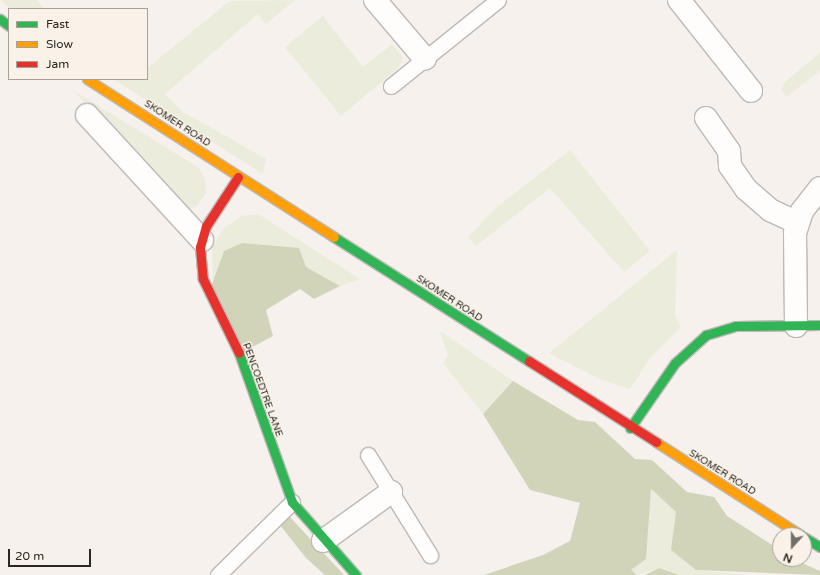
<!DOCTYPE html>
<style>
body{margin:0}
#map{position:relative;width:820px;height:575px;overflow:hidden;background:#f6f1ec;font-family:"Varela Round",sans-serif}
div>[style]{position:absolute}
.green>*{inset:0;background:#ececdc}
.forest>*{inset:0;background:#d2d4ba}
.roads{filter:drop-shadow(1px 0 #bdb9b6) drop-shadow(-1px 0 #bdb9b6) drop-shadow(0 1px #bdb9b6) drop-shadow(0 -1px #bdb9b6)}
.lane>*{height:15px;margin:-7.5px;padding:0 7.5px;transform-origin:7.5px;border-radius:7.5px;background:#fefdfc}
.street>*{height:22px;margin:-11px;padding:0 11px;transform-origin:11px;border-radius:11px;background:#fefdfc}
.fast>*{height:9px;margin:-4.5px;padding:0 4.5px;transform-origin:4.5px;border-radius:4.5px;background:#30b455}
.slow>*{height:9px;margin:-4.5px;padding:0 4.5px;transform-origin:4.5px;border-radius:4.5px;background:#ff9f0a}
.jam>*{height:9px;margin:-4.5px;padding:0 4.5px;transform-origin:4.5px;border-radius:4.5px;background:#e5322d}
span{translate:-50% -50%;white-space:nowrap;text-align:center;line-height:1.15;-webkit-text-stroke:3px #faf2e8;paint-order:stroke}
.street-label{font-size:10px;color:#2a2723}
.legend{position:absolute;left:8px;top:8px;width:140px;height:72px;box-sizing:border-box;background:#faf2e8;border:1px solid #a7a199;margin:0;padding:5px 7px;list-style:none;font-size:12px;color:#2a2723}
.legend li{display:flex;align-items:center;gap:8px;height:20px}
.legend b{width:20px;border:1px solid #a7a199}
.north{position:absolute;left:772px;top:527px;width:40px;height:40px;box-sizing:border-box;background:#faf2e8;border:1px solid #a7a199;border-radius:50%;rotate:201deg;font-size:11px;font-weight:700;line-height:16px;text-align:center;color:#2a2723}
.north::after{content:'';display:block;margin:auto;width:14px;height:18px;background:#716e69;clip-path:polygon(50% 0,100% 100%,50% 72%,0 100%)}
.scale{position:absolute;left:8px;top:549px;width:83px;height:18px;box-sizing:border-box;border:2px solid #2a2723;border-top:0;padding-left:5px;font-size:12px;line-height:14px;white-space:nowrap;color:#2a2723;-webkit-text-stroke:3px #faf2e8;paint-order:stroke}
</style>
<div id="map">
<div class="green">
<i style="clip-path:polygon(0 0,37px 0,44px 9px,11px 9px)"></i>
<i style="clip-path:polygon(295px 0,266px 24px,258px 14px,165px 94px,180px 110px,266px 159px,263px 174px,113px 79px,147px 79px,147px 68px,230px 1px)"></i>
<i style="clip-path:polygon(323px 16px,363px 67px,392px 44px,403px 58px,398px 68px,341px 116px,285px 47px)"></i>
<i style="clip-path:polygon(820px 53px,820px 71px,786px 97px,781px 89px,786px 81px)"></i>
<i style="clip-path:polygon(73px 90px,199px 168px,205px 179px,206px 193px,197px 206px,187px 210px,179px 207px)"></i>
<i style="clip-path:polygon(570px 150px,650px 251px,624px 272px,550px 188px,476px 246px,468px 237px,497px 207px)"></i>
<i style="clip-path:polygon(258px 214px,360px 279px,340px 286px,306px 267px,213px 280px,212px 248px,223px 229px,241px 216px)"></i>
<i style="clip-path:polygon(677px 250px,675px 316px,681px 327px,650px 358px,630px 389px,599px 379px,549px 353px)"></i>
<i style="clip-path:polygon(440px 331px,513px 381px,483px 414px,443px 363px,448px 355px)"></i>
<i style="clip-path:polygon(650px 489px,676px 512px,696px 570px,750px 575px,679px 575px,659px 568px,637px 575px,631px 570px,646px 559px)"></i>
</div>
<div class="forest">
<i style="clip-path:polygon(242px 243px,299px 248px,306px 267px,340px 286px,314px 299px,300px 289px,266px 310px,273px 336px,243px 352px,211px 287px,224px 251px)"></i>
<i style="clip-path:polygon(513px 381px,578px 420px,595px 422px,635px 459px,652px 460px,687px 492px,714px 497px,727px 516px,780px 550px,780px 559px,793px 559px,820px 571px,820px 575px,696px 570px,671px 550px,676px 512px,651px 489px,646px 559px,631px 570px,637px 575px,484px 575px,543px 555px,570px 541px,580px 503px,530px 490px,483px 414px)"></i>
<i style="clip-path:polygon(283px 517px,290px 517px,344px 575px,325px 575px,306px 558px,280px 525px)"></i>
<i style="clip-path:polygon(659px 568px,679px 575px,645px 575px)"></i>
</div>
<div class="roads">
<div class="lane">
<i style="left:391px;top:86px;width:137px;rotate:-38.8deg"></i>
<i style="left:368px;top:455px;width:118px;rotate:58.2deg"></i>
<i style="left:218px;top:575px;width:104px;rotate:-44.6deg"></i>
</div>
<div class="street">
<i style="left:375px;top:0;width:77px;rotate:49.7deg"></i>
<i style="left:679px;top:0;width:116px;rotate:51.6deg"></i>
<i style="left:87px;top:115px;width:170px;rotate:47.4deg"></i>
<i style="left:706px;top:118px;width:40px;rotate:55.1deg"></i>
<i style="left:729px;top:151px;width:15px;rotate:86deg"></i>
<i style="left:730px;top:166px;width:28px;rotate:55deg"></i>
<i style="left:746px;top:189px;width:32px;rotate:41deg"></i>
<i style="left:770px;top:210px;width:31px;rotate:25deg"></i>
<i style="left:796px;top:326px;width:93px;rotate:-90.6deg"></i>
<i style="left:795px;top:233px;width:23px;rotate:-72deg"></i>
<i style="left:802px;top:211px;width:29px;rotate:-52deg"></i>
<i style="left:323px;top:541px;width:84px;rotate:-35.8deg"></i>
</div>
<div class="fast">
<i style="left:0;top:19px;width:11px;rotate:38deg"></i>
<i style="left:334px;top:237px;width:231px;rotate:32.5deg"></i>
<i style="left:239px;top:353px;width:158px;rotate:70.4deg"></i>
<i style="left:292px;top:502px;width:97px;rotate:48.8deg"></i>
<i style="left:630px;top:428px;width:79px;rotate:-55.3deg"></i>
<i style="left:675px;top:363px;width:42px;rotate:-42.1deg"></i>
<i style="left:706px;top:335px;width:31px;rotate:-17deg"></i>
<i style="left:736px;top:326px;width:84px;rotate:-0.7deg"></i>
<i style="left:804px;top:537px;width:19px;rotate:32deg"></i>
</div>
<div class="slow">
<i style="left:87px;top:79px;width:293px;rotate:32.6deg"></i>
<i style="left:656px;top:442px;width:172px;rotate:32.7deg"></i>
</div>
<div class="jam">
<i style="left:238px;top:177px;width:59px;rotate:123.1deg"></i>
<i style="left:206px;top:226px;width:22px;rotate:106deg"></i>
<i style="left:200px;top:247px;width:32px;rotate:85deg"></i>
<i style="left:203px;top:279px;width:82px;rotate:64.1deg"></i>
<i style="left:529px;top:361px;width:151px;rotate:32.5deg"></i>
</div>
</div>
<div class="street-label">
<span style="left:177px;top:124px;rotate:33deg">SKOMER ROAD</span>
<span style="left:449px;top:299px;rotate:33deg">SKOMER ROAD</span>
<span style="left:262px;top:390px;rotate:70deg">PENCOEDTRE LANE</span>
<span style="left:722px;top:473px;rotate:32deg">SKOMER ROAD</span>
</div>
<ul class="legend">
<li><b style="height:5px;background:#30b455"></b>Fast</li>
<li><b style="height:5px;background:#ff9f0a"></b>Slow</li>
<li><b style="height:5px;background:#e5322d"></b>Jam</li>
</ul>
<div class="north">N</div>
<div class="scale">20 m</div>
</div>
